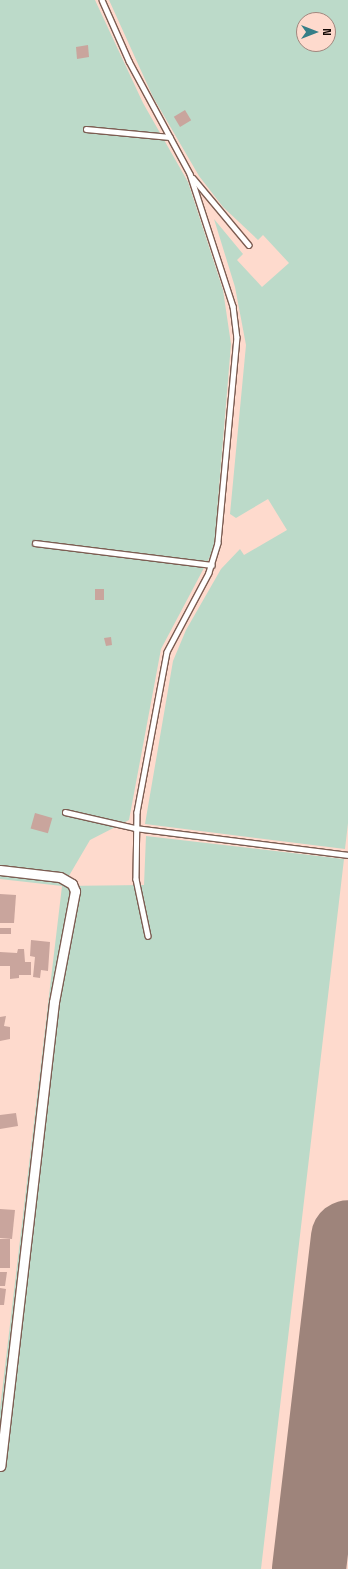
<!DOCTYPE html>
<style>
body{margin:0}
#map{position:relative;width:348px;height:1569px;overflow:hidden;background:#fedacd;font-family:"Space Grotesk",sans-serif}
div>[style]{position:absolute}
.green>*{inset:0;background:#bcdac9}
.taxiway>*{height:30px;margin:-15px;padding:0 15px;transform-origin:15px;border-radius:15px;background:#9e847b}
.runway>*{height:74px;margin:-37px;padding:0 37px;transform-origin:37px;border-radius:37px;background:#9e847b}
.building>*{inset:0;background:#c9a59d;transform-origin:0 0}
.roads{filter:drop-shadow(1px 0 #7c5d52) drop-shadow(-1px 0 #7c5d52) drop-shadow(0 1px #7c5d52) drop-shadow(0 -1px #7c5d52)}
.lane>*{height:4.5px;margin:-2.25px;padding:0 2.25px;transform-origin:2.25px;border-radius:2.25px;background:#fff}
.street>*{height:9px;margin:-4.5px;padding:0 4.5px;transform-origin:4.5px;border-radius:4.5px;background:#fff}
span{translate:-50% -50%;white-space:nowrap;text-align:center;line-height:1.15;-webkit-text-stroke:3.5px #fedacd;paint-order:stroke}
.north{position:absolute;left:296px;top:12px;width:40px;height:40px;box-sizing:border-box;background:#fedacd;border:1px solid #a1877e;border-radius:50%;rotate:90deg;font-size:11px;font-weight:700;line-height:16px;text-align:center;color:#160b07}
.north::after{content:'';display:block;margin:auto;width:14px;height:18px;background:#367e87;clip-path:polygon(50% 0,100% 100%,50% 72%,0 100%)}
</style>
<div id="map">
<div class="green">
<i style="clip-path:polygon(0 0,95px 0,143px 103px,188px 182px,223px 290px,231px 344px,214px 549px,161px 649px,129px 820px,90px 840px,63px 886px,144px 885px,146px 836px,344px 859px,261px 1569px,0 1569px,0 1409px,62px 886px,0 879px)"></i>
<i style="clip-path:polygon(evenodd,109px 0,348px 0,348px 823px,345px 849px,145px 824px,173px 661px,186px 630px,221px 569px,240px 549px,244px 555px,287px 530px,268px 499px,236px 518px,230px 514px,246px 345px,235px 287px,214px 219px,243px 254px,237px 260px,262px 287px,289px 263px,263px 235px,258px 240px,223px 207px,199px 176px,153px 97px,109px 0,304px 20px,328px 20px,328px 44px,304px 44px,304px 20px)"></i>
</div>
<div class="taxiway">
<i style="left:340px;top:1305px;width:12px;rotate:-48deg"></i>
</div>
<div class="runway">
<i style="left:309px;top:1569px;width:334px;rotate:-83.3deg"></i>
</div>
<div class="building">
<i style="clip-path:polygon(88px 45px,89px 57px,77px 59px,76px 47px)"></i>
<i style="left:185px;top:110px;width:12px;height:13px;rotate:59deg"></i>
<i style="left:95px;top:589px;width:9px;height:11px"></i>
<i style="clip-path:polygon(111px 637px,112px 645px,106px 646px,104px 638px)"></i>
<i style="left:35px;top:813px;width:18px;height:16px;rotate:16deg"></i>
<i style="clip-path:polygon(0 894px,16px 895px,14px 923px,0 923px)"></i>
<i style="left:0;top:928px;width:11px;height:6px"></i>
<i style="clip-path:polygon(31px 940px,50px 942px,48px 971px,41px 970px,40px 978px,33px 977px,35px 957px,30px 956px)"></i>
<i style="clip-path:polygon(18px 949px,24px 949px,25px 962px,31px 962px,31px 975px,19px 975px,19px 978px,10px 979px,10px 966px,0 966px,0 952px,17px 953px)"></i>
<i style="clip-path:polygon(6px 1016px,4px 1026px,10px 1027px,10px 1039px,0 1041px,0 1017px)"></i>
<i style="clip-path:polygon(16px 1113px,18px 1126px,0 1129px,0 1115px)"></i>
<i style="clip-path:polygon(0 1209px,15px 1210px,12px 1239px,0 1238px)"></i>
<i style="left:0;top:1239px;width:10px;height:29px"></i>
<i style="clip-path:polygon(0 1272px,7px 1272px,5px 1286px,0 1286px)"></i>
<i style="clip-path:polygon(0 1288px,6px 1289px,4px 1305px,0 1305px)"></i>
</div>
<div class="roads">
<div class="lane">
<i style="left:102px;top:0;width:67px;rotate:66.1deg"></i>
<i style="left:129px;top:61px;width:128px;rotate:61.6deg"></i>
<i style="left:190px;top:174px;width:139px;rotate:72deg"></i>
<i style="left:233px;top:306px;width:31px;rotate:83deg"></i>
<i style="left:237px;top:337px;width:207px;rotate:95.3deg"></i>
<i style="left:218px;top:543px;width:31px;rotate:107deg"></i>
<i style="left:209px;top:573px;width:89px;rotate:118deg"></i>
<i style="left:167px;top:652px;width:163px;rotate:100.6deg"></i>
<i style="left:137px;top:812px;width:67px;rotate:90.9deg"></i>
<i style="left:136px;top:879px;width:58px;rotate:78.1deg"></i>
<i style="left:86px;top:129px;width:84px;rotate:5.4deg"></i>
<i style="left:193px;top:178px;width:87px;rotate:50.1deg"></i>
<i style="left:35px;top:543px;width:178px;rotate:7.1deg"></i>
<i style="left:65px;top:812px;width:72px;rotate:12.9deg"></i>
<i style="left:135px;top:828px;width:215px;rotate:7.2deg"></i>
</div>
<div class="street">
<i style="left:0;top:870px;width:60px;rotate:6.7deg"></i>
<i style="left:60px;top:877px;width:14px;rotate:30deg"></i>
<i style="left:72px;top:884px;width:8px;rotate:67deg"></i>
<i style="left:75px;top:891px;width:113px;rotate:100.7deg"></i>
<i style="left:54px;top:1002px;width:467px;rotate:96.6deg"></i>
</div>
</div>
<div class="north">N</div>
</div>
